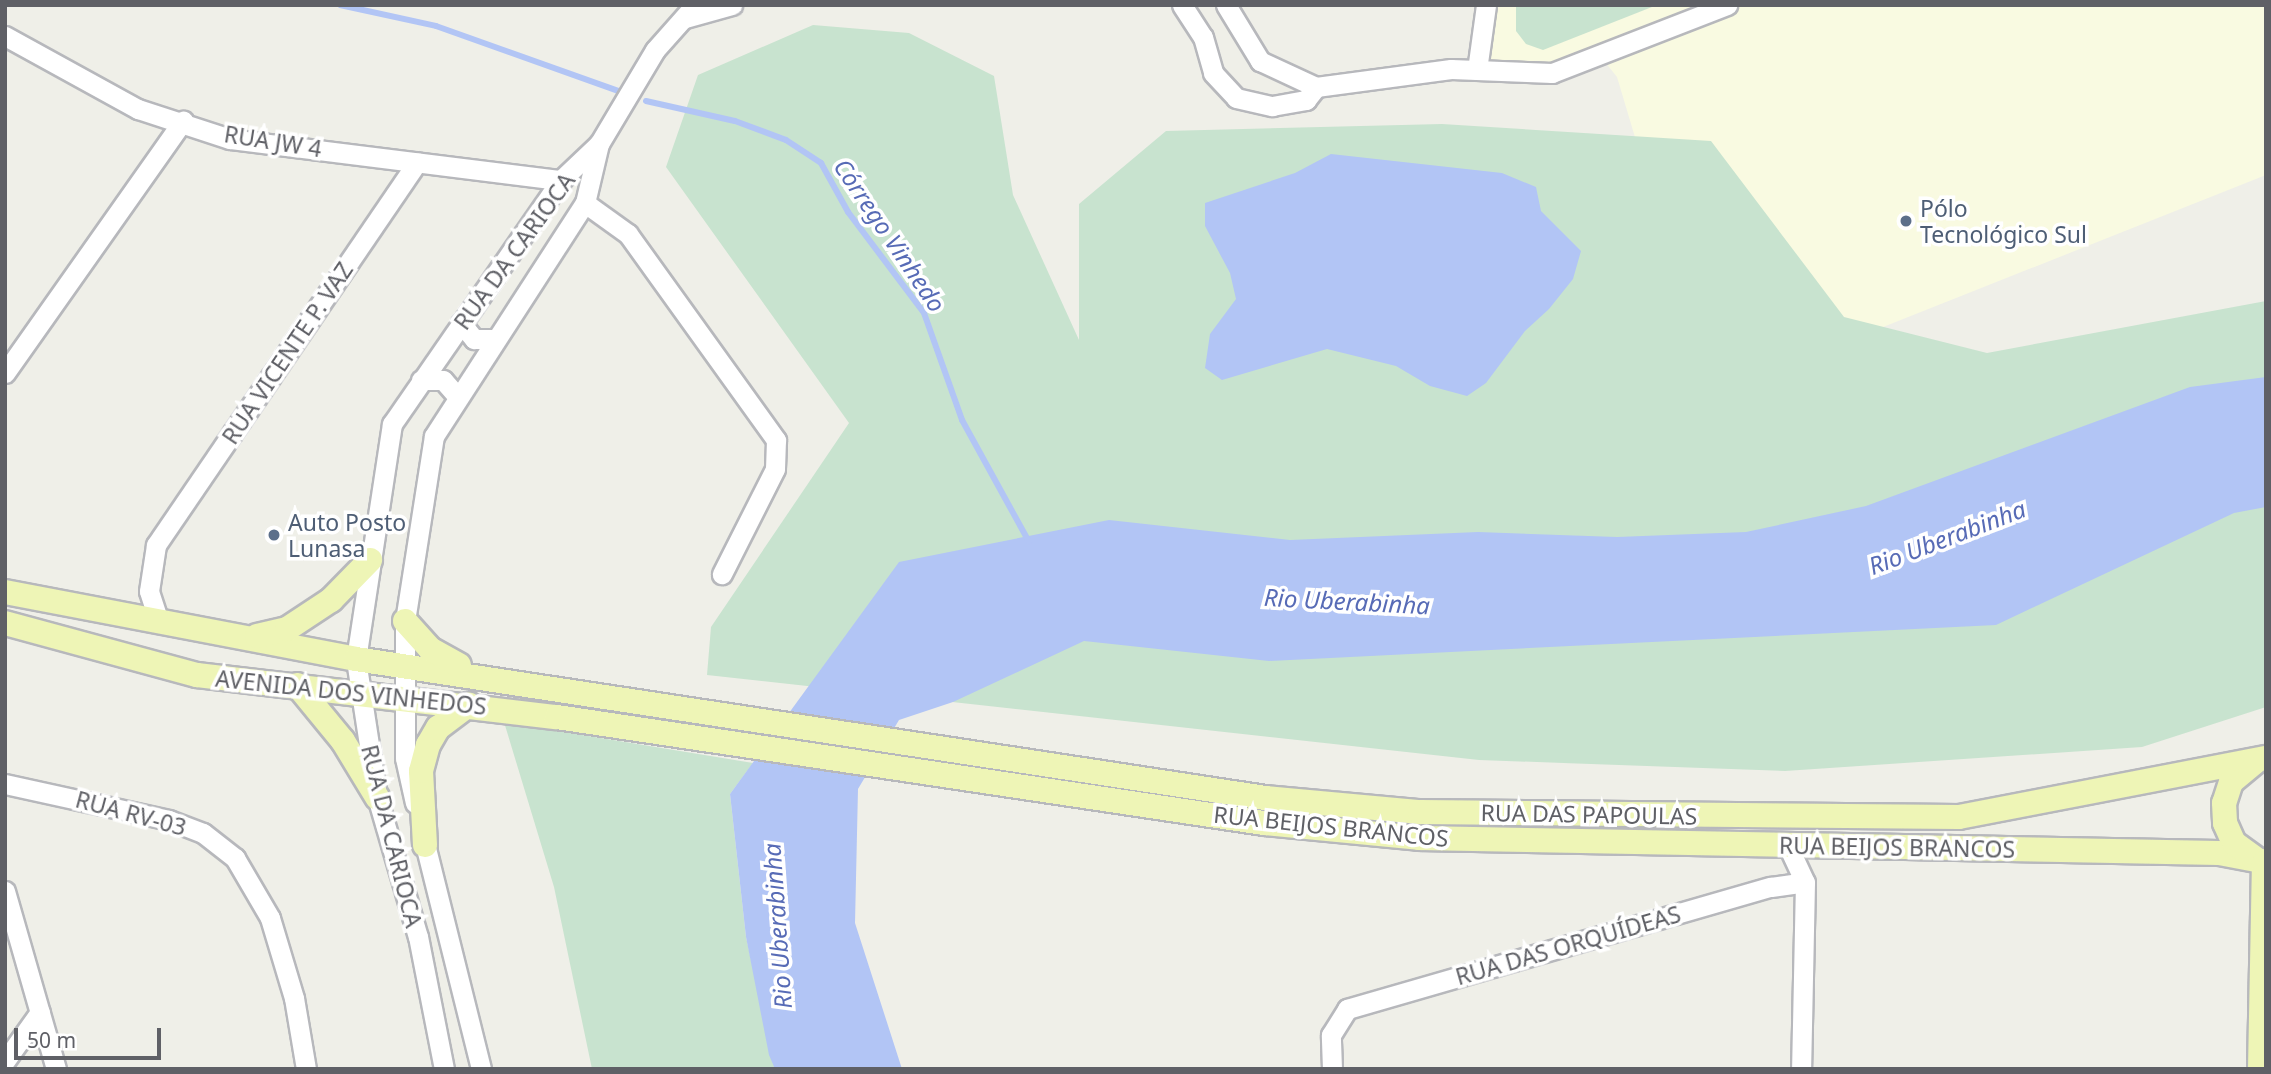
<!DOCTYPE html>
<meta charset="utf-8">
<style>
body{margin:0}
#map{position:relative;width:2271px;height:1074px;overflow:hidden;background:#efefe8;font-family:"Noto Sans",sans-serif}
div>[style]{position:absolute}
.commercial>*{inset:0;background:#f9fae1}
.green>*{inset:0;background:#c8e3cf}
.water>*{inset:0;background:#b2c5f5}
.stream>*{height:6px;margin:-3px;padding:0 3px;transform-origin:3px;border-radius:3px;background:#b2c5f5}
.roads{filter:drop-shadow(2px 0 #b7b8bc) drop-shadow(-2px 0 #b7b8bc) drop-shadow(0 2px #b7b8bc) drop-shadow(0 -2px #b7b8bc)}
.minor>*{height:19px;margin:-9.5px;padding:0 9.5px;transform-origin:9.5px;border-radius:9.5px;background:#fff}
.major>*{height:24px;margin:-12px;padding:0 12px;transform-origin:12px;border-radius:12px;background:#eef5b6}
.dots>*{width:19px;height:19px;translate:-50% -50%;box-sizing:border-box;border:4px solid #fff;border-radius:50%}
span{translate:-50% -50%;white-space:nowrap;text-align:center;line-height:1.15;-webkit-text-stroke:7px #fff;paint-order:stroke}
.street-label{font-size:23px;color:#5f6066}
.service-label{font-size:23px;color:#4e5e75}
.left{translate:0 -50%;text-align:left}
.water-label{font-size:24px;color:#576bb6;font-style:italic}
.frame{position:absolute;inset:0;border:7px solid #5f6066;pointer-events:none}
.scale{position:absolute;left:14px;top:1028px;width:147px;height:32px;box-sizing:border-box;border:4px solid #5f6066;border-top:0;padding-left:9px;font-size:21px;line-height:24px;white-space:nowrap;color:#5f6066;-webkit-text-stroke:5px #fff;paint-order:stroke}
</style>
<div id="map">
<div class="commercial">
<i style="clip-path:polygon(1486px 5px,2266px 5px,2266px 175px,1785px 366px,1643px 164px,1617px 77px,1601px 57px,1573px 68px,1477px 70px)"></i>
</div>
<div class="green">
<i style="clip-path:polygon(1516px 5px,1657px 5px,1543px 50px,1526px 44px,1516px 31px)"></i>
<i style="clip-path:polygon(813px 25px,909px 33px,994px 76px,1013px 195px,1079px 340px,1079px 204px,1166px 131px,1442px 124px,1711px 141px,1844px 317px,1987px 353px,2266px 301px,2266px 707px,2142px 747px,1785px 771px,1479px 760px,707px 675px,711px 627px,849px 423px,666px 167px,698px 75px)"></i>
<i style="clip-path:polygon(504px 722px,753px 763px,730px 794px,746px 937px,775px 1069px,592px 1069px,554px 887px)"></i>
</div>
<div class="water">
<i style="clip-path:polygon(1331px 154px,1502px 173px,1536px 187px,1541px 211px,1581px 251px,1573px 279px,1549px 309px,1525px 331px,1486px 383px,1467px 396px,1430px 386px,1396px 366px,1327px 349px,1222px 380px,1205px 368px,1210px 334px,1236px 299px,1230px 273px,1205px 226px,1205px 203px,1295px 173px)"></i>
<i style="clip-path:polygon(2266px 377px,2266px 507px,2234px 513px,1996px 625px,1269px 661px,1084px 641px,953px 702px,899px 720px,858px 789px,855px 923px,902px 1069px,775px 1069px,769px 1055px,746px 937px,730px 794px,899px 562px,1109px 520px,1290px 540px,1478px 532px,1617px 537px,1746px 532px,1866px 506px,2190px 387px)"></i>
</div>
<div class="stream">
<i style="left:340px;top:5px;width:98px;rotate:12.3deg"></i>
<i style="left:436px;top:26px;width:200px;rotate:19.6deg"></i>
<i style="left:646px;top:101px;width:91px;rotate:12.7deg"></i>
<i style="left:735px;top:121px;width:54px;rotate:20.4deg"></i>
<i style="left:786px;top:140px;width:42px;rotate:33.3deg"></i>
<i style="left:821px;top:163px;width:56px;rotate:61.1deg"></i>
<i style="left:848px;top:212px;width:126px;rotate:53deg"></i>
<i style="left:924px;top:313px;width:114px;rotate:70.4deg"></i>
<i style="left:962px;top:420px;width:139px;rotate:61.2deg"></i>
</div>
<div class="roads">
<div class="minor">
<i style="left:1182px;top:5px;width:38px;rotate:57deg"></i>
<i style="left:1203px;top:37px;width:37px;rotate:74deg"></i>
<i style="left:1213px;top:73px;width:34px;rotate:47deg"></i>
<i style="left:1236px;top:98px;width:37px;rotate:13deg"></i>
<i style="left:1272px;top:106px;width:35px;rotate:-10deg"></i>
<i style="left:1306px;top:100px;width:16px;rotate:-52deg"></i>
<i style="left:1226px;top:5px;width:66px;rotate:58.7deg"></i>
<i style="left:1260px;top:61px;width:62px;rotate:24.9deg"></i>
<i style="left:1316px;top:87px;width:136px;rotate:-7.6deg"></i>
<i style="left:1451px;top:69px;width:101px;rotate:2.3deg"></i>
<i style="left:1552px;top:73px;width:188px;rotate:-21.2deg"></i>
<i style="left:685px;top:18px;width:49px;rotate:-15.5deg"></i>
<i style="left:5px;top:36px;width:152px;rotate:28.8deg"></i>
<i style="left:138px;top:109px;width:97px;rotate:18.1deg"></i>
<i style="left:230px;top:139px;width:334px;rotate:7.1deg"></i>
<i style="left:1477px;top:70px;width:66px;rotate:-82.1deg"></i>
<i style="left:585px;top:203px;width:53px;rotate:35.8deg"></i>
<i style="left:628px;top:234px;width:254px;rotate:54.3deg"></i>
<i style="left:776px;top:440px;width:29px;rotate:92deg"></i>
<i style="left:775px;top:469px;width:118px;rotate:116.8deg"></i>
<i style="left:461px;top:323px;width:21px;rotate:51deg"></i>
<i style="left:474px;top:339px;width:21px"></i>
<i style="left:5px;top:373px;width:309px;rotate:-54.8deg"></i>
<i style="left:421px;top:380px;width:22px"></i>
<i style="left:443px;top:380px;width:21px;rotate:49deg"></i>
<i style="left:158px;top:619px;width:29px;rotate:-108deg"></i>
<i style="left:149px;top:591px;width:47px;rotate:-81.3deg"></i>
<i style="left:156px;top:545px;width:463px;rotate:-55.7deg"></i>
<i style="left:5px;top:784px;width:168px;rotate:12.4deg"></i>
<i style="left:169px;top:820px;width:36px;rotate:21deg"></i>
<i style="left:203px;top:833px;width:41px;rotate:38deg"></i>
<i style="left:235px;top:858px;width:69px;rotate:59.7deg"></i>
<i style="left:270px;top:918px;width:84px;rotate:73.3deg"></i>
<i style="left:294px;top:998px;width:72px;rotate:80.4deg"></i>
<i style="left:415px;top:803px;width:46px;rotate:-102.5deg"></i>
<i style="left:405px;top:758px;width:137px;rotate:-90deg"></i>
<i style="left:405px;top:621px;width:187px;rotate:-81.1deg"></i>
<i style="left:434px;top:436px;width:278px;rotate:-57.1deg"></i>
<i style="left:585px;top:203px;width:61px;rotate:-76.7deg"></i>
<i style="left:422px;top:832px;width:244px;rotate:76deg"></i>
<i style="left:1788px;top:846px;width:40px;rotate:65deg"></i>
<i style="left:1805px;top:882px;width:187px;rotate:91.2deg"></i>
<i style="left:5px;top:891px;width:185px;rotate:74deg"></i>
<i style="left:5px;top:1061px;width:60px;rotate:-54.5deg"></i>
<i style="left:444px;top:1069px;width:135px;rotate:-101.1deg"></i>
<i style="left:418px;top:937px;width:146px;rotate:-106.3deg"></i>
<i style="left:377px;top:797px;width:140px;rotate:-98.7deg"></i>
<i style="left:356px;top:659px;width:238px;rotate:-81.3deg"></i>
<i style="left:392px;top:424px;width:297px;rotate:-55.3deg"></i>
<i style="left:561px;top:180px;width:52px;rotate:-43.5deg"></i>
<i style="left:599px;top:144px;width:109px;rotate:-59.2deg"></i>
<i style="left:655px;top:50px;width:60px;rotate:-48.4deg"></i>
<i style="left:1332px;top:1069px;width:34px;rotate:-92deg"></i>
<i style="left:1331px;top:1035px;width:31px;rotate:-58deg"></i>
<i style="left:1347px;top:1009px;width:441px;rotate:-16.1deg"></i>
<i style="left:1771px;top:887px;width:34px;rotate:-8deg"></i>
</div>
<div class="major">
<i style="left:5px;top:592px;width:357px;rotate:10.8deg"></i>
<i style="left:356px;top:659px;width:920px;rotate:8.69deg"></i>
<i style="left:1265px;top:798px;width:156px;rotate:5.2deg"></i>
<i style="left:1420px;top:812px;width:539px;rotate:0.53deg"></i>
<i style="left:1959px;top:817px;width:313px;rotate:-10.9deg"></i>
<i style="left:405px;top:621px;width:38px;rotate:48deg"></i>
<i style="left:430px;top:649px;width:33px;rotate:29deg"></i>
<i style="left:5px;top:623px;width:199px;rotate:15.2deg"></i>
<i style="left:197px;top:675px;width:362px;rotate:6.7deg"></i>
<i style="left:557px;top:717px;width:715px;rotate:8.53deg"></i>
<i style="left:1264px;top:823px;width:156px;rotate:5.5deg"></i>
<i style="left:1419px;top:838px;width:800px;rotate:1.07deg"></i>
<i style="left:2219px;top:853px;width:43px;rotate:10.8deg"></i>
<i style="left:257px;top:636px;width:31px;rotate:-13deg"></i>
<i style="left:287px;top:629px;width:53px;rotate:-33.4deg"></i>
<i style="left:331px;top:600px;width:56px;rotate:-45.7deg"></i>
<i style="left:297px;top:685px;width:72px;rotate:50.6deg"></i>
<i style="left:343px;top:741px;width:66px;rotate:58.7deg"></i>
<i style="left:2255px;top:762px;width:31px;rotate:140deg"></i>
<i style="left:2231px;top:782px;width:22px;rotate:108deg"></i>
<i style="left:2224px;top:803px;width:20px;rotate:87deg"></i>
<i style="left:2225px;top:823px;width:22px;rotate:66deg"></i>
<i style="left:2234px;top:843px;width:29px;rotate:36deg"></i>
<i style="left:425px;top:845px;width:74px;rotate:-93.1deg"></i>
<i style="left:421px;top:771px;width:27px;rotate:-75deg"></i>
<i style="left:428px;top:745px;width:20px;rotate:-60deg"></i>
<i style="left:438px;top:728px;width:39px;rotate:-37deg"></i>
<i style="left:2260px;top:1069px;width:206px;rotate:-88.9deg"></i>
</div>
</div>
<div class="dots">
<i style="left:1906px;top:221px;background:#5c6f8a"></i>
<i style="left:274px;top:535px;background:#5c6f8a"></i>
</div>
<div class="street-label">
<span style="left:273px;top:141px;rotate:9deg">RUA JW 4</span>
<span style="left:514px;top:251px;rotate:-54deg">RUA DA CARIOCA</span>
<span style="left:287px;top:353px;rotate:-56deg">RUA VICENTE P. VAZ</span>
<span style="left:351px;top:692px;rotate:6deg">AVENIDA DOS VINHEDOS</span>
<span style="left:131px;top:813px;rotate:15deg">RUA RV-03</span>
<span style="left:1589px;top:814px;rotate:1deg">RUA DAS PAPOULAS</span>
<span style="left:1331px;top:826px;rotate:6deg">RUA BEIJOS BRANCOS</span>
<span style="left:392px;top:836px;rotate:76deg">RUA DA CARIOCA</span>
<span style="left:1897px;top:847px;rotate:1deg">RUA BEIJOS BRANCOS</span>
<span style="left:1568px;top:945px;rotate:-16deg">RUA DAS ORQUÍDEAS</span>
</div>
<div class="service-label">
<span class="left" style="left:1920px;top:221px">Pólo<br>Tecnológico Sul</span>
<span class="left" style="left:288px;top:535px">Auto Posto<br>Lunasa</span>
</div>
<div class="water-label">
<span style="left:890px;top:235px;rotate:56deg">Córrego Vinhedo</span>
<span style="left:1947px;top:537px;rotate:-21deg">Rio Uberabinha</span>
<span style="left:1347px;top:601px;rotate:3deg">Rio Uberabinha</span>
<span style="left:777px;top:926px;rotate:-94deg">Rio Uberabinha</span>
</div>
<div class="frame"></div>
<div class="scale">50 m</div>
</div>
